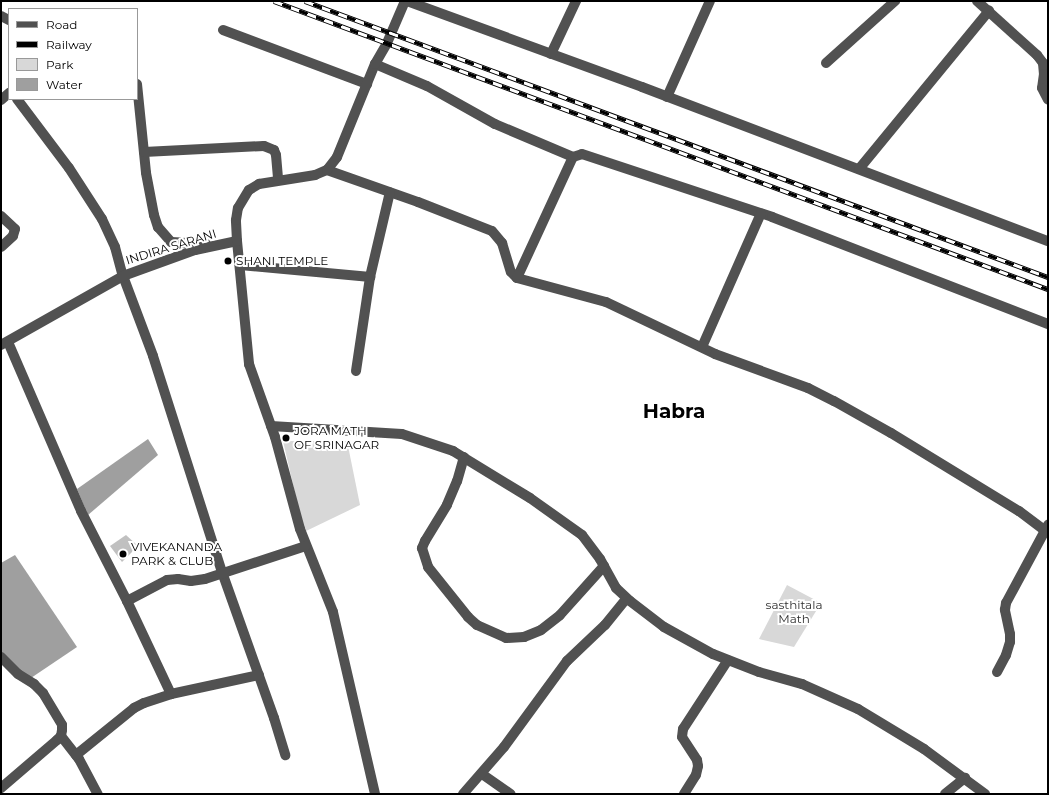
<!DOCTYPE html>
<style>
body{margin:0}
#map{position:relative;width:1049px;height:795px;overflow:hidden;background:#fff;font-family:Montserrat,sans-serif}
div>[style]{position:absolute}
.green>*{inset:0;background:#d8d8d8}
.water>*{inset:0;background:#9f9f9f}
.building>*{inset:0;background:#c0c0c0}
.minor>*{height:10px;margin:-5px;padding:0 5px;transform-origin:5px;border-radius:5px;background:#515151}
.rail>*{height:4.5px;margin-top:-2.25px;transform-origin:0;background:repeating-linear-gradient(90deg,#fff 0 9px,#000 0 18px);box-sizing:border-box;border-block:1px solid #000}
.dots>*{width:11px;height:11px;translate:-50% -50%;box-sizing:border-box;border:2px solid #fff;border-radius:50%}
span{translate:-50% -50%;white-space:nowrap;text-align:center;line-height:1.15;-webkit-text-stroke:4px #fff;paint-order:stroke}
.street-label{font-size:12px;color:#000}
.poi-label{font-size:12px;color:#000}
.left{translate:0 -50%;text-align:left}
.park-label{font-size:12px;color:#2f2f2f}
.town-label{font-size:20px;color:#000;font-weight:700}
.frame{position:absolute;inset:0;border:2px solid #000;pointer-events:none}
.legend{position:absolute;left:8px;top:8px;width:130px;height:92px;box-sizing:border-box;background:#fff;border:1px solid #999;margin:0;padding:5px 7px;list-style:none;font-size:12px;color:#000}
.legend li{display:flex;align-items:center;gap:8px;height:20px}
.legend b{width:20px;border:1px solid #999}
</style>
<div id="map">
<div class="green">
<i style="clip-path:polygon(283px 441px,347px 441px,360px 505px,304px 532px)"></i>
<i style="clip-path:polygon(787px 585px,821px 603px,794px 647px,759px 639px)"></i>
</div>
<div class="water">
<i style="clip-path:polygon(148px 439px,158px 455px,88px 515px,77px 489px)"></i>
<i style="clip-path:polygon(15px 555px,77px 647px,25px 682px,1px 651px,1px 563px)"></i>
</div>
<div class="building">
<i style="clip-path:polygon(126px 535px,138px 546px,122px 562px,110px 546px)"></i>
</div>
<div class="minor">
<i style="left:407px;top:1px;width:250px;rotate:20.1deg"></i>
<i style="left:642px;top:87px;width:434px;rotate:20.8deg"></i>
<i style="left:977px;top:1px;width:81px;rotate:42deg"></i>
<i style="left:1037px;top:55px;width:10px;rotate:53deg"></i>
<i style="left:1043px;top:63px;width:11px;rotate:85deg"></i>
<i style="left:1044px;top:74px;width:14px;rotate:98deg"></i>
<i style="left:1042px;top:88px;width:13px;rotate:63deg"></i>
<i style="left:1px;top:16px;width:9px;rotate:27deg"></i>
<i style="left:223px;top:30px;width:154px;rotate:20.6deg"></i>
<i style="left:551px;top:54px;width:59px;rotate:-64.7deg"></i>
<i style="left:826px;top:63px;width:93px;rotate:-41.9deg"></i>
<i style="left:375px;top:64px;width:56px;rotate:22.9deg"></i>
<i style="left:427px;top:86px;width:78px;rotate:29.2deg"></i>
<i style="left:495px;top:124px;width:85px;rotate:22.9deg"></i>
<i style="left:137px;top:84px;width:89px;rotate:84.2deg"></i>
<i style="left:146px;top:173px;width:43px;rotate:79.2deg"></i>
<i style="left:154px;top:215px;width:13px;rotate:72deg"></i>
<i style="left:158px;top:227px;width:20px;rotate:49deg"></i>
<i style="left:171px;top:242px;width:35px;rotate:3deg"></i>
<i style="left:667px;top:97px;width:105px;rotate:-65.9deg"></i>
<i style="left:17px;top:99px;width:86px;rotate:53deg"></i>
<i style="left:69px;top:168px;width:61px;rotate:57.1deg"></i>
<i style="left:102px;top:219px;width:31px;rotate:65deg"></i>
<i style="left:115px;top:247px;width:30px;rotate:75deg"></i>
<i style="left:123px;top:276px;width:85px;rotate:69.4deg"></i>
<i style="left:153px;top:356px;width:227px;rotate:72.3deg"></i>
<i style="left:222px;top:572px;width:155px;rotate:70.4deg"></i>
<i style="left:274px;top:718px;width:39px;rotate:73deg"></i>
<i style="left:1px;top:100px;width:11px;rotate:-41deg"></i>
<i style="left:144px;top:152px;width:120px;rotate:-2.9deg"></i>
<i style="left:264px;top:146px;width:11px;rotate:22deg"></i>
<i style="left:274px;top:150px;width:5px;rotate:68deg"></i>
<i style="left:276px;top:155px;width:25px;rotate:85deg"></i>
<i style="left:859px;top:169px;width:205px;rotate:-50.6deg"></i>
<i style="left:327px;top:170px;width:96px;rotate:19.4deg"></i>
<i style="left:418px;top:202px;width:79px;rotate:21.4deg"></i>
<i style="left:492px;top:231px;width:16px;rotate:50deg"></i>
<i style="left:502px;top:243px;width:30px;rotate:73deg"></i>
<i style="left:511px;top:272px;width:8px;rotate:45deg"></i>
<i style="left:517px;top:278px;width:92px;rotate:15.1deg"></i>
<i style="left:606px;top:302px;width:121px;rotate:25.5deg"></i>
<i style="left:715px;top:354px;width:99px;rotate:20.1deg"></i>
<i style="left:808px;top:388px;width:29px;rotate:27deg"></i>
<i style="left:834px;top:401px;width:65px;rotate:29.3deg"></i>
<i style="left:891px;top:433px;width:150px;rotate:31.4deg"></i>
<i style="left:1019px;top:511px;width:36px;rotate:37deg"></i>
<i style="left:1px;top:216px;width:19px;rotate:43deg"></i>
<i style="left:15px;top:229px;width:7px;rotate:106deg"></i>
<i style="left:13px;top:236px;width:16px;rotate:137deg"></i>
<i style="left:237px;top:241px;width:124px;rotate:84.4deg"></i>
<i style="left:249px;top:364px;width:77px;rotate:70.4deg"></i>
<i style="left:275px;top:437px;width:95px;rotate:74.8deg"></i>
<i style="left:300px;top:529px;width:89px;rotate:68.3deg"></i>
<i style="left:333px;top:612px;width:187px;rotate:77deg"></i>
<i style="left:240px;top:265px;width:131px;rotate:5.3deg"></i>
<i style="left:517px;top:278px;width:133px;rotate:-65.2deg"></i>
<i style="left:573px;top:157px;width:9px;rotate:-18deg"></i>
<i style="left:582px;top:154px;width:200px;rotate:18.3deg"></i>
<i style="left:772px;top:217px;width:296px;rotate:21.2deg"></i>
<i style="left:8px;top:342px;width:184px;rotate:66.6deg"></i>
<i style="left:81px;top:511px;width:101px;rotate:62.9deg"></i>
<i style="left:127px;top:601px;width:103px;rotate:64.7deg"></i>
<i style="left:1px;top:345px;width:140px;rotate:-29.5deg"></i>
<i style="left:123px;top:276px;width:77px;rotate:-19.9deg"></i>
<i style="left:195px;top:250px;width:43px;rotate:-12.1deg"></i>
<i style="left:237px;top:241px;width:21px;rotate:-93deg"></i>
<i style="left:236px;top:220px;width:12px;rotate:-81deg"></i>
<i style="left:238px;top:208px;width:21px;rotate:-59deg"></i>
<i style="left:249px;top:190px;width:12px;rotate:-31deg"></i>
<i style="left:259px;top:184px;width:57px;rotate:-9.1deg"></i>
<i style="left:315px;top:175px;width:13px;rotate:-23deg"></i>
<i style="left:327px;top:170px;width:16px;rotate:-52deg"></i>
<i style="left:337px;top:157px;width:100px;rotate:-67.8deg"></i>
<i style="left:375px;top:64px;width:24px;rotate:-60deg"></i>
<i style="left:387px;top:43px;width:46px;rotate:-66.8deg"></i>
<i style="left:702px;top:347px;width:146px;rotate:-66.2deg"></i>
<i style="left:356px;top:371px;width:95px;rotate:-81.5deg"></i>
<i style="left:370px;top:277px;width:87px;rotate:-76.8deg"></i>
<i style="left:271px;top:426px;width:131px;rotate:3.5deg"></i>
<i style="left:402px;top:434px;width:54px;rotate:18.4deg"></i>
<i style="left:453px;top:451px;width:90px;rotate:31.4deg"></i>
<i style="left:530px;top:498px;width:64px;rotate:35.4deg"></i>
<i style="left:582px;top:535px;width:30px;rotate:53deg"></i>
<i style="left:600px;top:559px;width:33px;rotate:61deg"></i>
<i style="left:616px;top:588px;width:19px;rotate:43deg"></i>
<i style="left:630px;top:601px;width:43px;rotate:37.4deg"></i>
<i style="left:664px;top:627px;width:56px;rotate:28.9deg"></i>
<i style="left:713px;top:654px;width:49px;rotate:21.4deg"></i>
<i style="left:759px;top:672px;width:45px;rotate:15.6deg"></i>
<i style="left:802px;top:684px;width:61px;rotate:24.1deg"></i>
<i style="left:858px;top:709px;width:77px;rotate:31.2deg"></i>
<i style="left:924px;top:749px;width:76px;rotate:36.4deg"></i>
<i style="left:464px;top:457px;width:25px;rotate:106deg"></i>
<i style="left:457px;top:481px;width:26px;rotate:113deg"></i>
<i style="left:447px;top:505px;width:42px;rotate:121.4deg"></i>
<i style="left:425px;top:541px;width:8px;rotate:113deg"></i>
<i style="left:422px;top:548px;width:20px;rotate:72deg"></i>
<i style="left:428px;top:567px;width:64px;rotate:51.3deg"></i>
<i style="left:468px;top:617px;width:12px;rotate:42deg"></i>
<i style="left:477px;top:625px;width:32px;rotate:24deg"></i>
<i style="left:506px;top:638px;width:18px;rotate:-3deg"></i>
<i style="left:524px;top:637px;width:18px;rotate:-22deg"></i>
<i style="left:541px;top:630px;width:24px;rotate:-38deg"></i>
<i style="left:560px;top:615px;width:66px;rotate:-48.1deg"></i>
<i style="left:127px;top:601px;width:45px;rotate:-27.7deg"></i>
<i style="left:167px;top:580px;width:11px;rotate:-5deg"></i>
<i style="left:178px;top:579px;width:13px;rotate:9deg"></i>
<i style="left:191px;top:581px;width:14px;rotate:-8deg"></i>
<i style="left:205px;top:579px;width:106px;rotate:-18.1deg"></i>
<i style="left:1px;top:657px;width:24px;rotate:45deg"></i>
<i style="left:18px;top:674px;width:19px;rotate:32deg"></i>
<i style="left:34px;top:684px;width:13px;rotate:45deg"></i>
<i style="left:43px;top:693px;width:37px;rotate:59deg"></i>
<i style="left:62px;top:725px;width:5px;rotate:90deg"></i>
<i style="left:62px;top:730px;width:6px;rotate:99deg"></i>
<i style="left:61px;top:736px;width:6px;rotate:135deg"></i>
<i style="left:57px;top:740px;width:74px;rotate:139.4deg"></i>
<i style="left:997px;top:672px;width:19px;rotate:-62deg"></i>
<i style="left:1006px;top:655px;width:14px;rotate:-73deg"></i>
<i style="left:1010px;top:642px;width:8px;rotate:-90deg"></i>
<i style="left:1010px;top:634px;width:25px;rotate:-102deg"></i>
<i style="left:1005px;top:610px;width:7px;rotate:-82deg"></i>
<i style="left:1006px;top:603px;width:89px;rotate:-61.7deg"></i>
<i style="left:61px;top:736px;width:29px;rotate:52deg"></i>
<i style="left:79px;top:759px;width:40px;rotate:62deg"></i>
<i style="left:76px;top:755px;width:75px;rotate:-39deg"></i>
<i style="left:134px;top:708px;width:11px;rotate:-27deg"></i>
<i style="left:144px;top:703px;width:28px;rotate:-18deg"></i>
<i style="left:171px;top:694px;width:90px;rotate:-12.2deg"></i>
<i style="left:482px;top:774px;width:35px;rotate:35deg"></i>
<i style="left:463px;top:794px;width:62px;rotate:-48.9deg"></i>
<i style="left:504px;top:747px;width:107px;rotate:-53.8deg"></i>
<i style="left:567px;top:661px;width:52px;rotate:-43.5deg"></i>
<i style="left:605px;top:625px;width:33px;rotate:-51deg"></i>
<i style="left:684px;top:794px;width:22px;rotate:-58deg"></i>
<i style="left:696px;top:775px;width:9px;rotate:-77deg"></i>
<i style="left:698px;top:766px;width:6px;rotate:-99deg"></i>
<i style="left:697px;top:760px;width:27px;rotate:-123deg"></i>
<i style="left:682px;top:737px;width:8px;rotate:-83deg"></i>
<i style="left:683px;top:729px;width:82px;rotate:-56.9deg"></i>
<i style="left:945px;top:794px;width:26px;rotate:-39deg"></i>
</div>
<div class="rail">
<i style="left:274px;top:1px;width:826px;rotate:20.41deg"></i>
<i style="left:305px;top:1px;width:793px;rotate:20.38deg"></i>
</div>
<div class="dots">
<i style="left:228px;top:261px;background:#000"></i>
<i style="left:286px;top:438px;background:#000"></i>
<i style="left:123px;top:554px;background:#000"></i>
</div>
<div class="street-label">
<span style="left:171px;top:247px;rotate:-17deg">INDIRA SARANI</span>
</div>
<div class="poi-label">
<span class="left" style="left:236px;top:261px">SHANI TEMPLE</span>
<span class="left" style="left:294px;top:438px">JORA MATH<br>OF SRINAGAR</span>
<span class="left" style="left:131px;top:554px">VIVEKANANDA<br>PARK &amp; CLUB</span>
</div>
<div class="park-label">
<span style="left:794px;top:612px">sasthitala<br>Math</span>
</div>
<div class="town-label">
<span style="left:674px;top:411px">Habra</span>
</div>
<div class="frame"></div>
<ul class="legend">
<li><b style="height:5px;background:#515151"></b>Road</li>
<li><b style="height:5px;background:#000"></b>Railway</li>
<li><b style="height:11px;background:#d8d8d8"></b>Park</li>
<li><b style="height:11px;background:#9f9f9f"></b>Water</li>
</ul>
</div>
